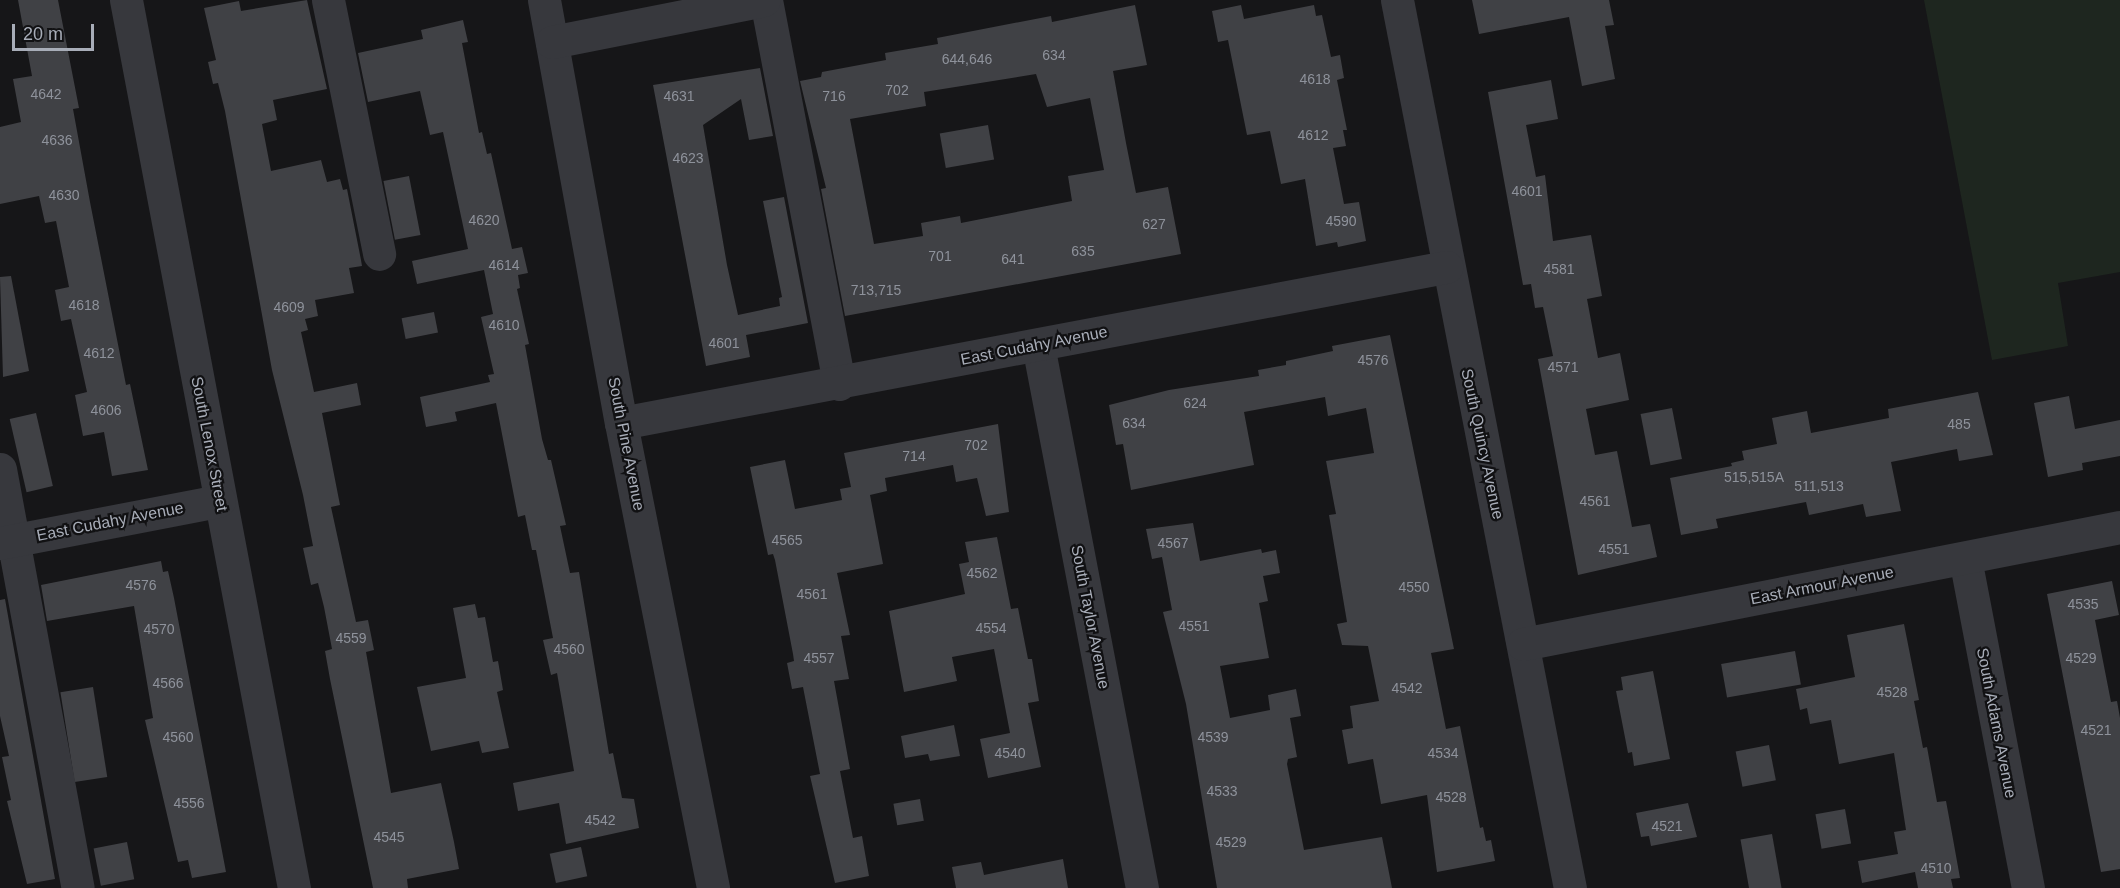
<!DOCTYPE html>
<style>
body{margin:0}
#map{position:relative;width:2120px;height:888px;overflow:hidden;background:#161618;font-family:Helvetica,sans-serif}
div>[style]{position:absolute}
.green>*{inset:0;background:#1e261f}
.building>*{inset:0;background:#404145;transform-origin:0 0}
.minor>*{height:33px;margin:-16.5px;padding:0 16.5px;transform-origin:16.5px;border-radius:16.5px;background:#37383d}
span{translate:-50% -50%;white-space:nowrap;text-align:center;line-height:1.15;-webkit-text-stroke:4.5px #111113;paint-order:stroke}
.number-label{font-size:14px;color:#8e929b}
.number-label span{-webkit-text-stroke-width:0}
.street-label{font-size:16px;color:#a8adb8}
.scale{position:absolute;left:12px;top:24px;width:82px;height:27px;box-sizing:border-box;border:3px solid #a8adb8;border-top:0;padding-left:8px;font-size:18px;line-height:21px;white-space:nowrap;color:#a8adb8;-webkit-text-stroke:4px #111113;paint-order:stroke}
</style>
<div id="map">
<div class="green">
<i style="clip-path:polygon(1924px 0,2120px 0,2120px 272px,2058px 283px,2068px 346px,1992px 360px)"></i>
</div>
<div class="building">
<i style="clip-path:polygon(18px 0,58px 0,79px 108px,73px 109px,90px 202px,126px 385px,130px 384px,148px 470px,112px 476px,104px 432px,83px 436px,75px 395px,87px 392px,71px 319px,61px 321px,55px 290px,69px 287px,56px 221px,45px 223px,39px 196px,0 204px,0 127px,21px 122px,13px 79px,32px 76px)"></i>
<i style="clip-path:polygon(307px 0,327px 89px,273px 100px,277px 120px,262px 124px,271px 171px,321px 160px,327px 182px,340px 179px,343px 190px,347px 189px,361px 260px,362px 266px,349px 268px,354px 293px,315px 300px,318px 316px,305px 319px,308px 330px,301px 332px,314px 392px,357px 383px,361px 405px,322px 413px,340px 505px,331px 507px,356px 622px,368px 620px,374px 650px,366px 652px,391px 793px,441px 783px,454px 842px,459px 869px,407px 879px,408px 888px,373px 888px,330px 679px,325px 651px,332px 649px,324px 607px,318px 583px,311px 585px,303px 548px,313px 546px,303px 495px,272px 370px,225px 111px,218px 83px,213px 84px,208px 62px,216px 60px,204px 8px,239px 1px,241px 11px)"></i>
<i style="clip-path:polygon(1472px 0,1609px 0,1614px 25px,1605px 26px,1615px 79px,1582px 86px,1569px 17px,1479px 34px)"></i>
<i style="clip-path:polygon(evenodd,1135px 5px,1147px 65px,1113px 71px,1126px 143px,1136px 193px,1168px 187px,1181px 254px,845px 316px,821px 189px,826px 188px,800px 81px,821px 77px,822px 72px,886px 60px,885px 53px,938px 44px,937px 38px,1051px 16px,1052px 22px,1135px 5px,1036px 74px,1047px 107px,1090px 98px,1104px 170px,1068px 176px,1072px 201px,961px 223px,960px 216px,921px 223px,923px 236px,874px 244px,850px 119px,926px 106px,924px 92px,1036px 74px)"></i>
<i style="clip-path:polygon(1241px 5px,1244px 19px,1314px 5px,1316px 16px,1322px 15px,1331px 57px,1340px 55px,1344px 78px,1337px 80px,1347px 130px,1343px 130px,1346px 146px,1333px 148px,1344px 204px,1359px 202px,1366px 241px,1338px 247px,1337px 242px,1316px 246px,1305px 179px,1281px 184px,1270px 131px,1247px 135px,1228px 40px,1218px 42px,1212px 11px)"></i>
<i style="clip-path:polygon(463px 20px,468px 42px,462px 43px,479px 133px,482px 132px,487px 154px,491px 153px,512px 249px,522px 247px,528px 273px,518px 275px,520px 288px,517px 289px,529px 344px,525px 345px,542px 439px,548px 460px,551px 460px,566px 525px,560px 526px,570px 573px,579px 572px,609px 754px,613px 753px,622px 798px,634px 799px,639px 828px,566px 844px,559px 803px,518px 811px,513px 783px,574px 771px,557px 673px,551px 675px,543px 640px,553px 638px,536px 550px,532px 550px,525px 515px,518px 517px,496px 403px,455px 412px,457px 421px,426px 427px,420px 397px,490px 382px,488px 375px,494px 374px,481px 317px,493px 314px,484px 270px,417px 284px,412px 261px,468px 249px,443px 132px,430px 135px,420px 91px,368px 102px,358px 53px,423px 39px,421px 30px)"></i>
<i style="clip-path:polygon(760px 68px,773px 136px,749px 140px,741px 99px,703px 125px,727px 265px,738px 315px,780px 306px,779px 298px,782px 297px,763px 201px,784px 197px,808px 323px,746px 335px,750px 357px,706px 366px,653px 85px)"></i>
<i style="clip-path:polygon(1551px 80px,1558px 119px,1526px 125px,1536px 177px,1545px 175px,1553px 241px,1591px 235px,1602px 296px,1587px 299px,1598px 358px,1620px 353px,1629px 400px,1586px 409px,1595px 455px,1617px 451px,1632px 527px,1650px 524px,1657px 557px,1578px 575px,1538px 359px,1553px 356px,1543px 307px,1535px 308px,1531px 284px,1523px 285px,1488px 92px)"></i>
<i style="left:988px;top:125px;width:35px;height:49px;rotate:80deg"></i>
<i style="left:409px;top:176px;width:60px;height:26px;rotate:79deg"></i>
<i style="clip-path:polygon(11px 276px,29px 371px,3px 377px,0 277px)"></i>
<i style="left:434px;top:312px;width:21px;height:33px;rotate:79deg"></i>
<i style="clip-path:polygon(1390px 335px,1454px 649px,1431px 653px,1446px 729px,1460px 726px,1480px 828px,1483px 827px,1486px 841px,1491px 840px,1495px 861px,1437px 872px,1427px 795px,1381px 804px,1373px 759px,1348px 764px,1342px 730px,1353px 728px,1350px 706px,1379px 701px,1368px 646px,1342px 645px,1337px 624px,1347px 622px,1329px 515px,1336px 514px,1326px 461px,1374px 453px,1366px 408px,1328px 416px,1325px 397px,1244px 412px,1254px 465px,1131px 490px,1123px 444px,1116px 445px,1109px 405px,1169px 390px,1259px 376px,1258px 370px,1286px 365px,1286px 361px,1333px 351px,1332px 346px)"></i>
<i style="clip-path:polygon(1978px 392px,1993px 455px,1959px 461px,1957px 449px,1891px 462px,1901px 511px,1866px 517px,1863px 504px,1809px 515px,1806px 502px,1716px 519px,1718px 528px,1681px 535px,1670px 478px,1732px 466px,1731px 463px,1744px 460px,1742px 451px,1777px 444px,1772px 418px,1807px 411px,1811px 433px,1889px 418px,1888px 409px)"></i>
<i style="clip-path:polygon(2069px 396px,2075px 429px,2120px 420px,2120px 456px,2082px 463px,2083px 470px,2048px 477px,2034px 403px)"></i>
<i style="left:1672px;top:408px;width:52px;height:32px;rotate:79deg"></i>
<i style="left:36px;top:413px;width:75px;height:27px;rotate:77deg"></i>
<i style="clip-path:polygon(998px 424px,1009px 512px,986px 516px,977px 478px,956px 482px,953px 465px,885px 478px,887px 491px,870px 495px,883px 564px,837px 573px,850px 635px,841px 636px,849px 679px,834px 681px,850px 769px,840px 771px,853px 838px,862px 836px,869px 876px,835px 883px,810px 776px,820px 774px,803px 687px,792px 689px,787px 663px,794px 661px,793px 654px,775px 560px,773px 554px,768px 555px,750px 467px,785px 460px,795px 509px,842px 500px,840px 489px,851px 487px,844px 453px)"></i>
<i style="clip-path:polygon(1193px 523px,1200px 561px,1261px 549px,1262px 553px,1276px 550px,1280px 573px,1263px 576px,1268px 601px,1259px 603px,1269px 658px,1220px 666px,1230px 718px,1270px 710px,1268px 695px,1296px 689px,1301px 716px,1290px 718px,1297px 757px,1288px 759px,1287px 764px,1304px 850px,1382px 837px,1392px 888px,1217px 888px,1186px 704px,1163px 612px,1172px 610px,1162px 557px,1152px 559px,1146px 529px)"></i>
<i style="clip-path:polygon(997px 537px,1011px 609px,1018px 608px,1028px 659px,1032px 659px,1039px 701px,1028px 703px,1041px 767px,988px 778px,980px 739px,1010px 733px,994px 649px,952px 657px,957px 681px,904px 692px,889px 611px,965px 594px,959px 564px,969px 562px,965px 542px)"></i>
<i style="clip-path:polygon(161px 561px,163px 572px,168px 571px,174px 598px,226px 872px,192px 878px,188px 860px,178px 862px,145px 720px,153px 718px,134px 606px,47px 621px,41px 585px)"></i>
<i style="clip-path:polygon(2112px 581px,2119px 615px,2095px 620px,2111px 702px,2117px 701px,2120px 718px,2120px 869px,2101px 872px,2047px 594px)"></i>
<i style="clip-path:polygon(5px 599px,55px 879px,27px 884px,7px 801px,11px 800px,2px 757px,9px 756px,0 716px,0 600px)"></i>
<i style="clip-path:polygon(475px 604px,478px 618px,485px 617px,493px 662px,498px 661px,503px 690px,497px 692px,509px 748px,482px 753px,479px 741px,431px 751px,417px 687px,466px 678px,453px 608px)"></i>
<i style="clip-path:polygon(1904px 624px,1919px 700px,1914px 701px,1923px 748px,1927px 747px,1937px 802px,1946px 801px,1953px 839px,1960px 878px,1951px 879px,1953px 888px,1918px 888px,1915px 872px,1862px 883px,1858px 861px,1898px 854px,1894px 832px,1906px 830px,1894px 753px,1839px 764px,1831px 720px,1810px 724px,1807px 708px,1800px 710px,1796px 689px,1855px 677px,1847px 635px)"></i>
<i style="left:1795px;top:651px;width:34px;height:75px;rotate:80deg"></i>
<i style="clip-path:polygon(1653px 671px,1670px 759px,1634px 766px,1632px 752px,1628px 753px,1616px 691px,1623px 690px,1621px 677px)"></i>
<i style="left:93px;top:687px;width:91px;height:33px;rotate:81deg"></i>
<i style="clip-path:polygon(954px 725px,960px 756px,930px 761px,928px 754px,905px 758px,901px 736px)"></i>
<i style="left:1769px;top:745px;width:36px;height:34px;rotate:79deg"></i>
<i style="left:920px;top:799px;width:22px;height:27px;rotate:80deg"></i>
<i style="clip-path:polygon(1688px 803px,1697px 837px,1651px 846px,1649px 836px,1641px 837px,1636px 813px)"></i>
<i style="left:1845px;top:809px;width:35px;height:30px;rotate:80deg"></i>
<i style="left:1772px;top:834px;width:55px;height:32px;rotate:80deg"></i>
<i style="left:127px;top:842px;width:38px;height:34px;rotate:79deg"></i>
<i style="left:581px;top:847px;width:30px;height:32px;rotate:78deg"></i>
<i style="clip-path:polygon(1063px 859px,1068px 888px,956px 888px,952px 867px,981px 862px,984px 875px)"></i>
</div>
<div class="minor">
<i style="left:126px;top:0;width:904px;rotate:79.29deg"></i>
<i style="left:328px;top:0;width:259px;rotate:78.6deg"></i>
<i style="left:544px;top:0;width:430px;rotate:79.7deg"></i>
<i style="left:621px;top:423px;width:474px;rotate:78.8deg"></i>
<i style="left:766px;top:0;width:391px;rotate:79.2deg"></i>
<i style="left:1397px;top:0;width:905px;rotate:78.98deg"></i>
<i style="left:552px;top:42px;width:216px;rotate:-11.2deg"></i>
<i style="left:1038px;top:345px;width:553px;rotate:79.16deg"></i>
<i style="left:621px;top:423px;width:840px;rotate:-10.71deg"></i>
<i style="left:0;top:469px;width:426px;rotate:79.5deg"></i>
<i style="left:0;top:543px;width:223px;rotate:-10.9deg"></i>
<i style="left:1965px;top:558px;width:336px;rotate:79.2deg"></i>
<i style="left:1523px;top:644px;width:608px;rotate:-11.09deg"></i>
</div>
<div class="number-label">
<span style="left:1054px;top:55px">634</span>
<span style="left:967px;top:59px">644,646</span>
<span style="left:1315px;top:79px">4618</span>
<span style="left:897px;top:90px">702</span>
<span style="left:46px;top:94px">4642</span>
<span style="left:679px;top:96px">4631</span>
<span style="left:834px;top:96px">716</span>
<span style="left:1313px;top:135px">4612</span>
<span style="left:57px;top:140px">4636</span>
<span style="left:688px;top:158px">4623</span>
<span style="left:1527px;top:191px">4601</span>
<span style="left:64px;top:195px">4630</span>
<span style="left:484px;top:220px">4620</span>
<span style="left:1341px;top:221px">4590</span>
<span style="left:1154px;top:224px">627</span>
<span style="left:1083px;top:251px">635</span>
<span style="left:940px;top:256px">701</span>
<span style="left:1013px;top:259px">641</span>
<span style="left:504px;top:265px">4614</span>
<span style="left:1559px;top:269px">4581</span>
<span style="left:876px;top:290px">713,715</span>
<span style="left:84px;top:305px">4618</span>
<span style="left:289px;top:307px">4609</span>
<span style="left:504px;top:325px">4610</span>
<span style="left:724px;top:343px">4601</span>
<span style="left:99px;top:353px">4612</span>
<span style="left:1373px;top:360px">4576</span>
<span style="left:1563px;top:367px">4571</span>
<span style="left:1195px;top:403px">624</span>
<span style="left:106px;top:410px">4606</span>
<span style="left:1134px;top:423px">634</span>
<span style="left:1959px;top:424px">485</span>
<span style="left:976px;top:445px">702</span>
<span style="left:914px;top:456px">714</span>
<span style="left:1754px;top:477px">515,515A</span>
<span style="left:1819px;top:486px">511,513</span>
<span style="left:1595px;top:501px">4561</span>
<span style="left:787px;top:540px">4565</span>
<span style="left:1173px;top:543px">4567</span>
<span style="left:1614px;top:549px">4551</span>
<span style="left:982px;top:573px">4562</span>
<span style="left:141px;top:585px">4576</span>
<span style="left:1414px;top:587px">4550</span>
<span style="left:812px;top:594px">4561</span>
<span style="left:2083px;top:604px">4535</span>
<span style="left:1194px;top:626px">4551</span>
<span style="left:991px;top:628px">4554</span>
<span style="left:159px;top:629px">4570</span>
<span style="left:351px;top:638px">4559</span>
<span style="left:569px;top:649px">4560</span>
<span style="left:819px;top:658px">4557</span>
<span style="left:2081px;top:658px">4529</span>
<span style="left:168px;top:683px">4566</span>
<span style="left:1407px;top:688px">4542</span>
<span style="left:1892px;top:692px">4528</span>
<span style="left:2096px;top:730px">4521</span>
<span style="left:178px;top:737px">4560</span>
<span style="left:1213px;top:737px">4539</span>
<span style="left:1010px;top:753px">4540</span>
<span style="left:1443px;top:753px">4534</span>
<span style="left:1222px;top:791px">4533</span>
<span style="left:1451px;top:797px">4528</span>
<span style="left:189px;top:803px">4556</span>
<span style="left:600px;top:820px">4542</span>
<span style="left:1667px;top:826px">4521</span>
<span style="left:389px;top:837px">4545</span>
<span style="left:1231px;top:842px">4529</span>
<span style="left:1936px;top:868px">4510</span>
</div>
<div class="street-label">
<span style="left:1034px;top:346px;rotate:-11deg">East Cudahy Avenue</span>
<span style="left:209px;top:444px;rotate:79deg">South Lenox Street</span>
<span style="left:626px;top:444px;rotate:79deg">South Pine Avenue</span>
<span style="left:1482px;top:444px;rotate:78deg">South Quincy Avenue</span>
<span style="left:110px;top:522px;rotate:-11deg">East Cudahy Avenue</span>
<span style="left:1822px;top:586px;rotate:-11deg">East Armour Avenue</span>
<span style="left:1090px;top:617px;rotate:79deg">South Taylor Avenue</span>
<span style="left:1996px;top:723px;rotate:79deg">South Adams Avenue</span>
</div>
<div class="scale">20 m</div>
</div>
